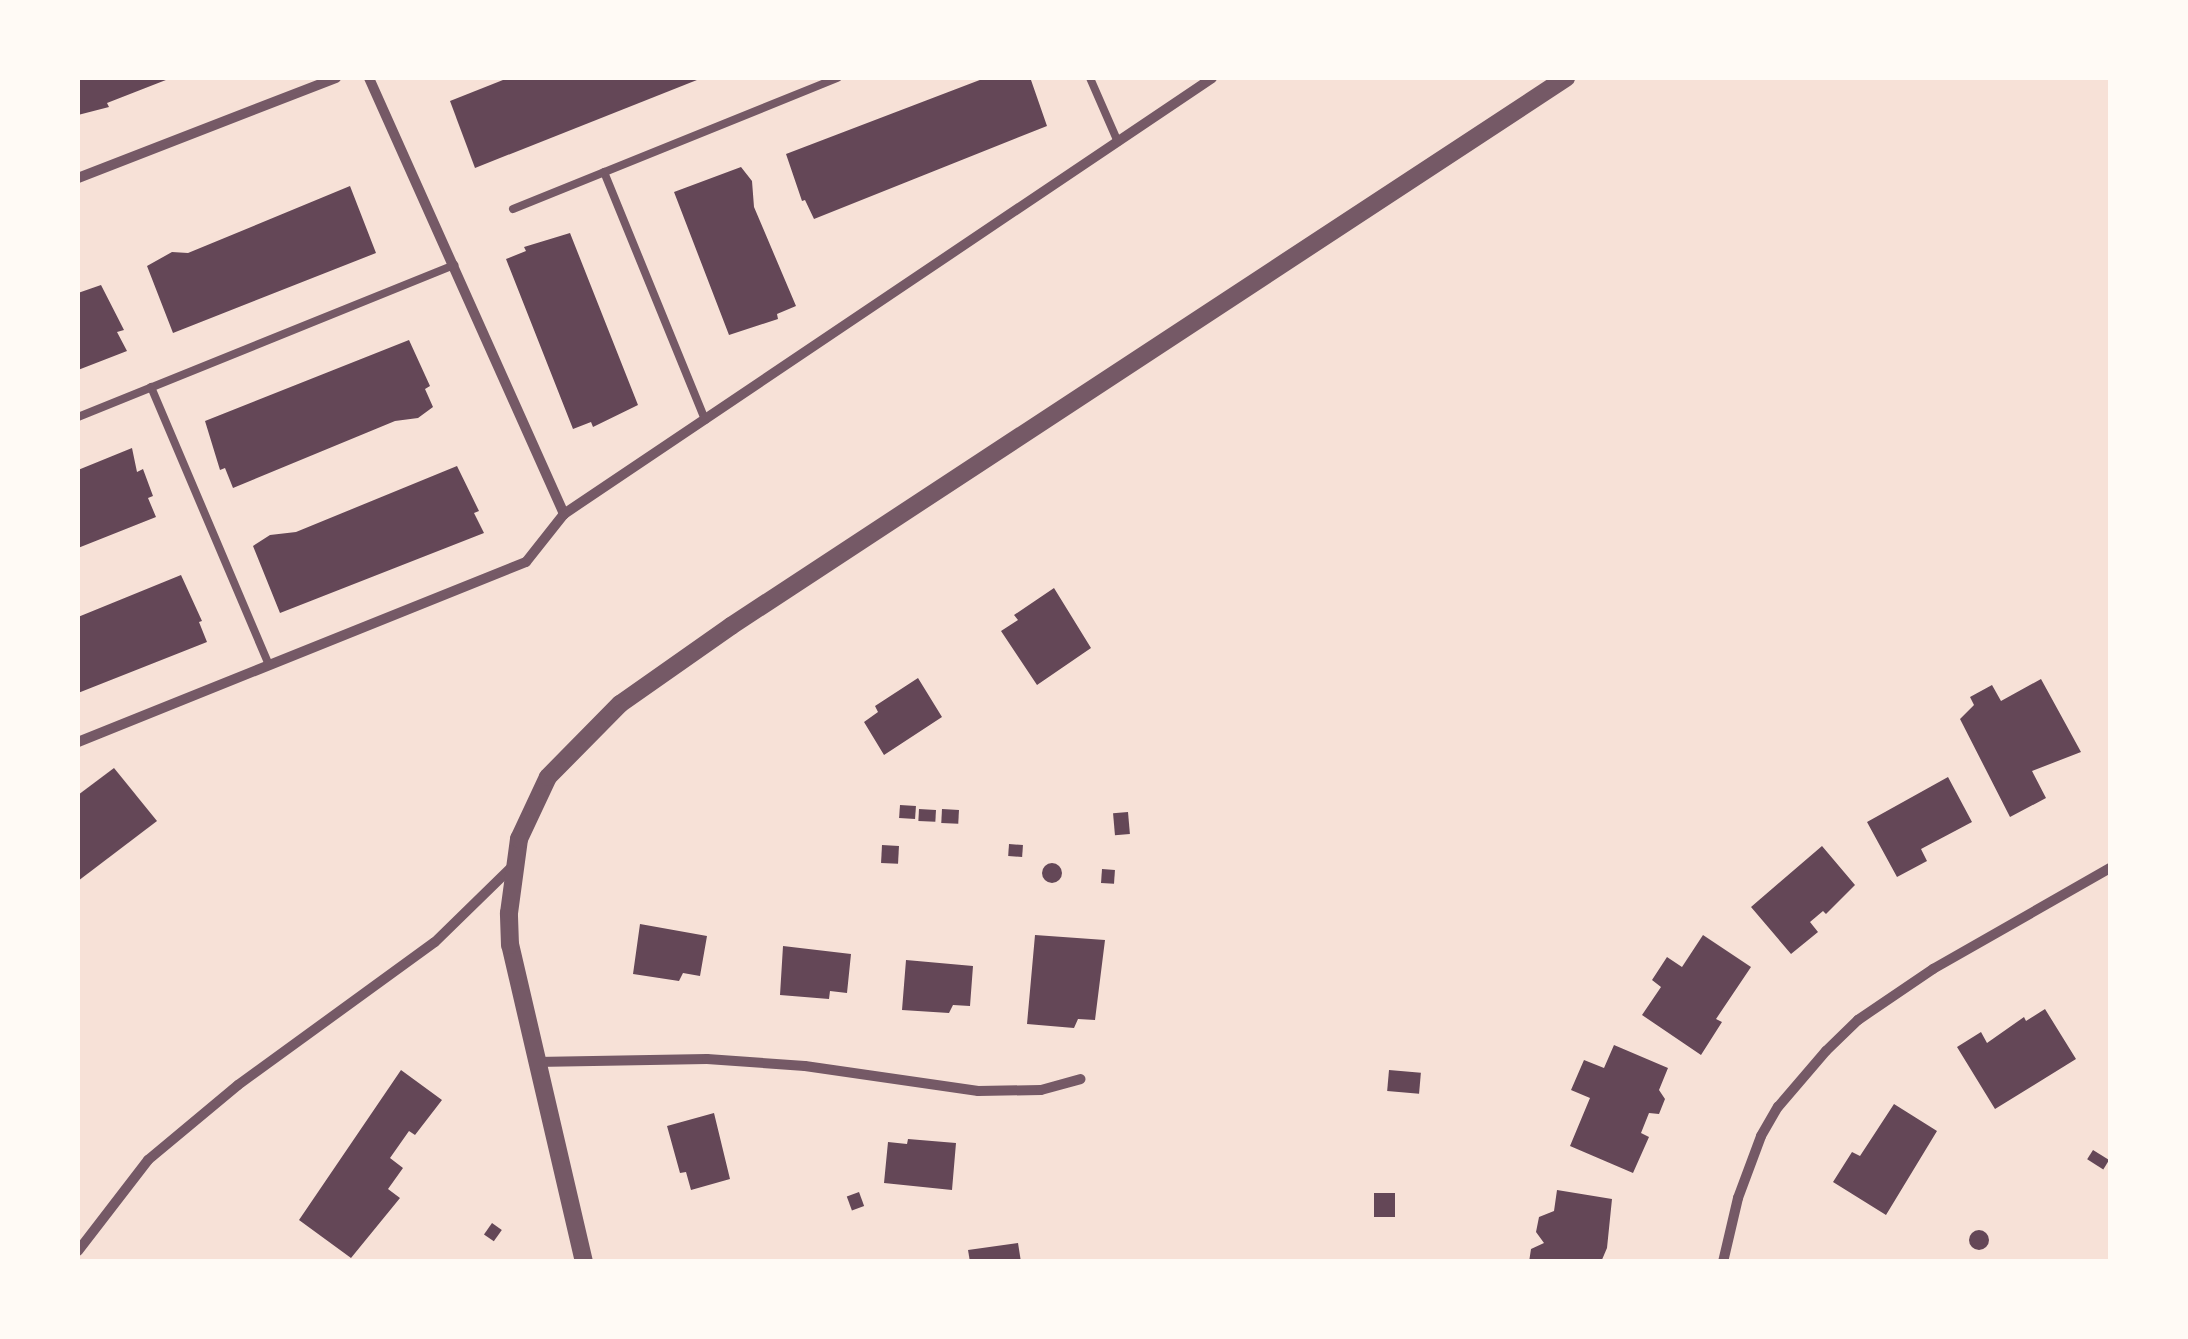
<!DOCTYPE html>
<style>
body{margin:0}
#map{position:relative;width:2188px;height:1339px;overflow:hidden;background:#f7e1d7;font-family:Lato,sans-serif}
div>[style]{position:absolute}
.building>*{inset:0;background:#644757;transform-origin:0 0}
.round{border-radius:50%}
.service>*{height:8px;margin:-4px;padding:0 4px;transform-origin:4px;border-radius:4px;background:#755966}
.minor>*{height:10px;margin:-5px;padding:0 5px;transform-origin:5px;border-radius:5px;background:#755966}
.tertiary>*{height:18px;margin:-9px;padding:0 9px;transform-origin:9px;border-radius:9px;background:#755966}
span{translate:-50% -50%;white-space:nowrap;text-align:center;line-height:1.15;-webkit-text-stroke:8px #fffaf5;paint-order:stroke}
.frame{position:absolute;inset:0;border:80px solid #fffaf5;pointer-events:none}
</style>
<div id="map">
<div class="building">
<i style="clip-path:polygon(78px 78px,171px 78px,107px 103px,109px 107px,78px 115px)"></i>
<i style="clip-path:polygon(508px 78px,702px 78px,475px 168px,450px 101px)"></i>
<i style="clip-path:polygon(985px 78px,1031px 80px,1047px 126px,814px 219px,805px 200px,802px 201px,786px 154px)"></i>
<i style="clip-path:polygon(741px 167px,752px 181px,754px 207px,796px 306px,777px 314px,778px 319px,729px 335px,674px 192px)"></i>
<i style="clip-path:polygon(350px 186px,376px 253px,173px 333px,147px 266px,172px 252px,188px 253px)"></i>
<i style="clip-path:polygon(570px 233px,638px 405px,593px 427px,591px 422px,573px 429px,506px 259px,526px 251px,524px 247px)"></i>
<i style="clip-path:polygon(101px 285px,124px 330px,117px 332px,127px 351px,78px 370px,78px 293px)"></i>
<i style="clip-path:polygon(409px 340px,430px 386px,425px 389px,433px 407px,418px 418px,395px 421px,233px 488px,225px 468px,220px 470px,205px 421px)"></i>
<i style="clip-path:polygon(132px 448px,137px 472px,143px 469px,153px 496px,148px 498px,156px 517px,78px 548px,78px 470px)"></i>
<i style="clip-path:polygon(457px 466px,479px 511px,474px 513px,484px 533px,280px 613px,253px 546px,270px 535px,296px 532px)"></i>
<i style="clip-path:polygon(181px 575px,202px 621px,199px 622px,207px 642px,78px 693px,78px 617px)"></i>
<i style="clip-path:polygon(1054px 588px,1091px 648px,1037px 685px,1001px 631px,1018px 620px,1014px 615px)"></i>
<i style="clip-path:polygon(918px 678px,942px 717px,884px 755px,864px 722px,878px 712px,875px 706px)"></i>
<i style="clip-path:polygon(2041px 679px,2081px 752px,2032px 771px,2046px 798px,2010px 817px,1960px 719px,1974px 705px,1970px 697px,1992px 685px,2001px 701px)"></i>
<i style="clip-path:polygon(114px 768px,157px 821px,78px 881px,78px 795px)"></i>
<i style="clip-path:polygon(1948px 777px,1972px 822px,1921px 849px,1927px 861px,1897px 877px,1867px 822px)"></i>
<i style="left:900px;top:805px;width:16px;height:13px;rotate:4deg"></i>
<i style="left:919px;top:809px;width:17px;height:12px;rotate:3deg"></i>
<i style="left:942px;top:809px;width:17px;height:14px;rotate:3deg"></i>
<i style="left:1128px;top:812px;width:22px;height:15px;rotate:85deg"></i>
<i style="left:1009px;top:844px;width:14px;height:12px;rotate:4deg"></i>
<i style="left:882px;top:845px;width:17px;height:18px;rotate:3deg"></i>
<i style="clip-path:polygon(1822px 846px,1855px 885px,1826px 914px,1823px 911px,1810px 922px,1818px 932px,1791px 954px,1751px 907px)"></i>
<i class="round" style="left:1042px;top:863px;width:20px;height:20px"></i>
<i style="left:1102px;top:869px;width:13px;height:14px;rotate:4deg"></i>
<i style="clip-path:polygon(640px 924px,707px 936px,700px 976px,683px 973px,679px 981px,633px 974px)"></i>
<i style="clip-path:polygon(1035px 935px,1105px 940px,1095px 1020px,1078px 1019px,1074px 1028px,1027px 1024px)"></i>
<i style="clip-path:polygon(1703px 935px,1751px 967px,1716px 1019px,1722px 1022px,1701px 1055px,1642px 1015px,1661px 987px,1652px 980px,1667px 957px,1682px 967px)"></i>
<i style="clip-path:polygon(783px 946px,851px 954px,847px 993px,830px 991px,829px 999px,780px 995px)"></i>
<i style="clip-path:polygon(906px 960px,973px 966px,970px 1006px,953px 1005px,949px 1013px,902px 1010px)"></i>
<i style="clip-path:polygon(2045px 1009px,2076px 1059px,1995px 1109px,1957px 1047px,1981px 1032px,1987px 1043px,2024px 1017px,2026px 1021px)"></i>
<i style="clip-path:polygon(1614px 1045px,1668px 1068px,1659px 1090px,1665px 1099px,1659px 1114px,1649px 1113px,1641px 1133px,1649px 1137px,1633px 1173px,1570px 1146px,1590px 1098px,1571px 1090px,1584px 1060px,1604px 1068px)"></i>
<i style="clip-path:polygon(401px 1070px,442px 1100px,415px 1135px,409px 1131px,390px 1158px,403px 1168px,388px 1189px,400px 1198px,351px 1258px,299px 1220px)"></i>
<i style="left:1389px;top:1070px;width:32px;height:21px;rotate:5deg"></i>
<i style="clip-path:polygon(1894px 1104px,1937px 1131px,1886px 1215px,1833px 1182px,1852px 1152px,1860px 1156px)"></i>
<i style="clip-path:polygon(714px 1113px,730px 1179px,691px 1190px,686px 1172px,680px 1173px,667px 1126px)"></i>
<i style="clip-path:polygon(908px 1139px,956px 1143px,952px 1190px,884px 1183px,888px 1142px,907px 1144px)"></i>
<i style="left:2093px;top:1150px;width:19px;height:11px;rotate:32deg"></i>
<i style="clip-path:polygon(1557px 1190px,1612px 1199px,1607px 1248px,1601px 1262px,1529px 1262px,1531px 1249px,1544px 1243px,1536px 1232px,1539px 1217px,1554px 1211px)"></i>
<i style="left:859px;top:1192px;width:15px;height:13px;rotate:70deg"></i>
<i style="left:1395px;top:1193px;width:24px;height:21px;rotate:90deg"></i>
<i style="left:492px;top:1223px;width:12px;height:14px;rotate:35deg"></i>
<i class="round" style="left:1969px;top:1230px;width:20px;height:20px"></i>
<i style="clip-path:polygon(1018px 1243px,1021px 1262px,970px 1262px,968px 1250px)"></i>
</div>
<div class="service">
<i style="left:1090px;top:78px;width:70px;rotate:66.4deg"></i>
<i style="left:604px;top:172px;width:268px;rotate:67.8deg"></i>
<i style="left:513px;top:209px;width:350px;rotate:-22deg"></i>
<i style="left:151px;top:387px;width:302px;rotate:67deg"></i>
<i style="left:78px;top:417px;width:406px;rotate:-22deg"></i>
</div>
<div class="minor">
<i style="left:369px;top:78px;width:478px;rotate:65.9deg"></i>
<i style="left:78px;top:178px;width:277px;rotate:-21.2deg"></i>
<i style="left:78px;top:742px;width:483px;rotate:-21.9deg"></i>
<i style="left:526px;top:562px;width:61px;rotate:-51.6deg"></i>
<i style="left:564px;top:514px;width:781px;rotate:-33.93deg"></i>
<i style="left:536px;top:1062px;width:171px;rotate:-1deg"></i>
<i style="left:707px;top:1059px;width:98px;rotate:4.1deg"></i>
<i style="left:805px;top:1066px;width:175px;rotate:8.2deg"></i>
<i style="left:978px;top:1091px;width:63px;rotate:-0.9deg"></i>
<i style="left:1041px;top:1090px;width:41px;rotate:-15.4deg"></i>
<i style="left:78px;top:1251px;width:115px;rotate:-52.4deg"></i>
<i style="left:148px;top:1160px;width:117px;rotate:-39.8deg"></i>
<i style="left:238px;top:1085px;width:243px;rotate:-36deg"></i>
<i style="left:435px;top:942px;width:109px;rotate:-44.3deg"></i>
<i style="left:1723px;top:1262px;width:66px;rotate:-76.8deg"></i>
<i style="left:1738px;top:1198px;width:66px;rotate:-69.6deg"></i>
<i style="left:1761px;top:1136px;width:34px;rotate:-60deg"></i>
<i style="left:1778px;top:1107px;width:74px;rotate:-49.4deg"></i>
<i style="left:1826px;top:1051px;width:45px;rotate:-44.1deg"></i>
<i style="left:1858px;top:1020px;width:91px;rotate:-34.2deg"></i>
<i style="left:1933px;top:969px;width:204px;rotate:-29.7deg"></i>
</div>
<div class="tertiary">
<i style="left:584px;top:1262px;width:326px;rotate:-103.1deg"></i>
<i style="left:510px;top:945px;width:32px;rotate:-92deg"></i>
<i style="left:509px;top:913px;width:75px;rotate:-82.3deg"></i>
<i style="left:519px;top:839px;width:68px;rotate:-64.9deg"></i>
<i style="left:548px;top:777px;width:103px;rotate:-45.4deg"></i>
<i style="left:620px;top:704px;width:136px;rotate:-35.1deg"></i>
<i style="left:731px;top:626px;width:999px;rotate:-33.28deg"></i>
</div>
<div class="frame"></div>
</div>
